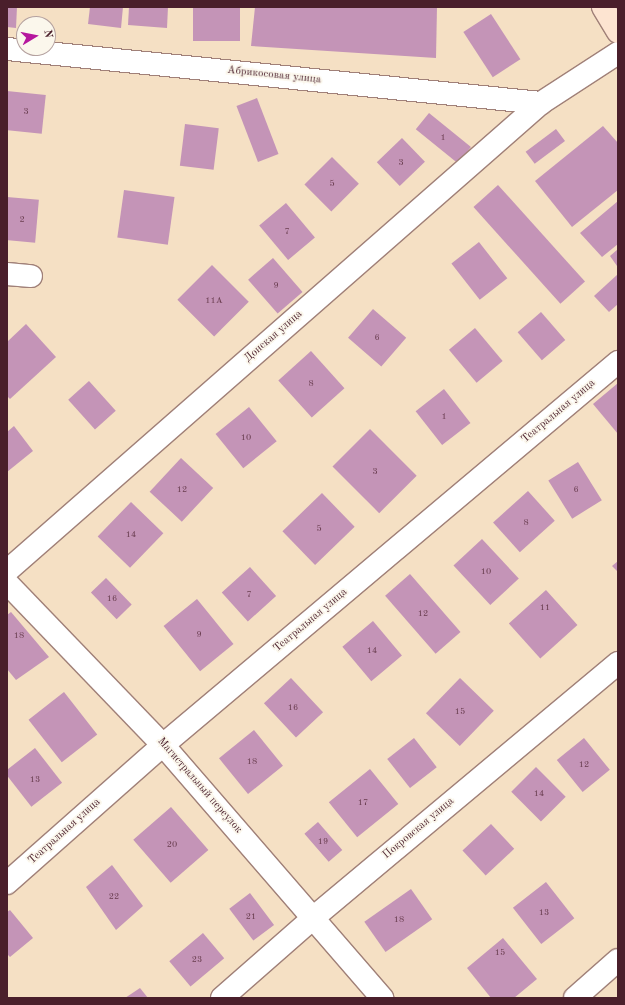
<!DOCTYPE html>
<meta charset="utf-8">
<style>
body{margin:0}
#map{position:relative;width:625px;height:1005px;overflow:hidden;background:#f5e0c4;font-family:"Old Standard TT",serif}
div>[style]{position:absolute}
.building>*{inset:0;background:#c494b7;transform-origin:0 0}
.roads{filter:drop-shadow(1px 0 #a08078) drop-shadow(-1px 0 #a08078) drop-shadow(0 1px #a08078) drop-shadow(0 -1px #a08078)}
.street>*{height:22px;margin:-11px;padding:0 11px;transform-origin:11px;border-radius:11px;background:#fff}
.secondary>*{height:22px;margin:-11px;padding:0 11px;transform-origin:11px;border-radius:11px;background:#fde4d1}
span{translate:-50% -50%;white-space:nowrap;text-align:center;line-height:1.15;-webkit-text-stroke:3.5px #fbf7ec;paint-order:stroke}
.number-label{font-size:9px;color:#683c4e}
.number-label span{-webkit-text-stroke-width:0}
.street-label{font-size:11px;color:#4a1f2b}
.frame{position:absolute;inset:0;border:8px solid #4a1f2b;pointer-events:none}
.north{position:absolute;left:16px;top:16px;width:40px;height:40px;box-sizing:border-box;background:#fbf7ec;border:1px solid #b4a19f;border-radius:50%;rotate:80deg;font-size:11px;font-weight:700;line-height:16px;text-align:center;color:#4a1f2b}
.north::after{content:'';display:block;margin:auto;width:14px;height:18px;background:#b5179e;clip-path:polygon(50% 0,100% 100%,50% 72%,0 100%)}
</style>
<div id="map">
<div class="building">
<i style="clip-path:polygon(7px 7px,17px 7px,16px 28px,7px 27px)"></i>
<i style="clip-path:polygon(90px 7px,123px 7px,121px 28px,88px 24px)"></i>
<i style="clip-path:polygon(129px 7px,168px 7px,167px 28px,128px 25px)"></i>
<i style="left:193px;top:7px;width:47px;height:34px"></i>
<i style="clip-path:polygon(255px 7px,437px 7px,436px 58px,251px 46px)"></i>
<i style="left:491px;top:14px;width:54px;height:33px;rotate:57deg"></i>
<i style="left:7px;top:91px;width:39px;height:39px;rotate:6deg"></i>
<i style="left:257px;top:98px;width:60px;height:22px;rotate:69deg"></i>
<i style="left:429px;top:113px;width:54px;height:21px;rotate:39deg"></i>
<i style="left:185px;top:124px;width:34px;height:42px;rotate:7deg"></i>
<i style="clip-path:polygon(603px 126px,618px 143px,618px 190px,572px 227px,535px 181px)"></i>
<i style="left:556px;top:129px;width:15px;height:38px;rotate:53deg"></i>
<i style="left:402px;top:138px;width:33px;height:35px;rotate:46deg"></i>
<i style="left:332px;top:157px;width:38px;height:39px;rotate:45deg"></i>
<i style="left:498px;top:185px;width:130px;height:33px;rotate:48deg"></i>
<i style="left:124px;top:190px;width:51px;height:48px;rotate:8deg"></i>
<i style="left:7px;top:197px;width:32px;height:43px;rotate:5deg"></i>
<i style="clip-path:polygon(618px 201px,618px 244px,602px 257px,580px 233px)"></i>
<i style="left:286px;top:203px;width:45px;height:35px;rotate:50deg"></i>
<i style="left:479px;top:242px;width:46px;height:35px;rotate:52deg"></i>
<i style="clip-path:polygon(618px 249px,618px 265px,617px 266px,610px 256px)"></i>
<i style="left:273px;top:258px;width:45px;height:33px;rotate:49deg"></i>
<i style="left:212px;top:265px;width:52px;height:49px;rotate:45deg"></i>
<i style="clip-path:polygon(618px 274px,618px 304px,609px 312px,594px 296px)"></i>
<i style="left:373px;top:309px;width:44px;height:38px;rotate:41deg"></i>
<i style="left:541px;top:312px;width:37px;height:31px;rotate:49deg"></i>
<i style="clip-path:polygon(26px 324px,56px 357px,10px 399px,7px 396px,7px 342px)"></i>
<i style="left:475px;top:328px;width:43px;height:34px;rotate:50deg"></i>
<i style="left:311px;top:351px;width:50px;height:44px;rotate:48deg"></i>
<i style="left:89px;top:381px;width:40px;height:28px;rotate:48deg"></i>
<i style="clip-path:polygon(618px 383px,618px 434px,593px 404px)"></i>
<i style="left:444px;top:389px;width:43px;height:36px;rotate:52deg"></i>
<i style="left:249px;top:407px;width:44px;height:43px;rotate:51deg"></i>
<i style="clip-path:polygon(14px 426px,33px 451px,7px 472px,7px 432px)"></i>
<i style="left:370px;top:429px;width:66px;height:53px;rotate:45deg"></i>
<i style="left:181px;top:458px;width:44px;height:46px;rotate:43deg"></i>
<i style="left:578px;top:462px;width:45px;height:35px;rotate:58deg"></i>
<i style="left:528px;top:491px;width:40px;height:47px;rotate:48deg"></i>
<i style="left:322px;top:493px;width:47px;height:55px;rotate:46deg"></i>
<i style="left:131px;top:502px;width:45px;height:48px;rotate:44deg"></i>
<i style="left:482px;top:539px;width:54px;height:39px;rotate:47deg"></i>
<i style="clip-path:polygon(618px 561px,618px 572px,612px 566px)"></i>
<i style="left:250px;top:567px;width:39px;height:38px;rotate:48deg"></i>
<i style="left:410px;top:574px;width:77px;height:33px;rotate:49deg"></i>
<i style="left:106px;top:578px;width:37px;height:21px;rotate:46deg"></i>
<i style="left:546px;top:590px;width:47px;height:50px;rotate:48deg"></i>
<i style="left:197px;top:599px;width:58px;height:43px;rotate:51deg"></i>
<i style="clip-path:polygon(11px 612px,49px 657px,16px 680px,7px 669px,7px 615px)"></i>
<i style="left:373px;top:621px;width:45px;height:40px;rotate:50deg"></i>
<i style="left:291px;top:678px;width:47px;height:37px;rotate:47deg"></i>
<i style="left:460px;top:678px;width:47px;height:49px;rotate:44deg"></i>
<i style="left:64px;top:692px;width:54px;height:45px;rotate:52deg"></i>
<i style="left:254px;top:730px;width:46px;height:45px;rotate:51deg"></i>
<i style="left:414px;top:738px;width:37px;height:34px;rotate:52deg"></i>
<i style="left:584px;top:738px;width:41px;height:35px;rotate:51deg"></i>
<i style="left:35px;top:748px;width:44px;height:39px;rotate:52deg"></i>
<i style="left:536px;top:767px;width:42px;height:35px;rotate:45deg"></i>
<i style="left:370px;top:769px;width:45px;height:53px;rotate:51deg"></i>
<i style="left:171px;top:807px;width:57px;height:50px;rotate:49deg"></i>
<i style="left:318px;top:822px;width:37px;height:18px;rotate:49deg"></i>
<i style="left:491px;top:824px;width:34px;height:39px;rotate:47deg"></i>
<i style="clip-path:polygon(112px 865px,143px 906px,116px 930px,86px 887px)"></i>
<i style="left:546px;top:882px;width:46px;height:42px;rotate:52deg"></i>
<i style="left:411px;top:889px;width:37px;height:57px;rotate:55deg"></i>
<i style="left:250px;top:893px;width:40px;height:26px;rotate:53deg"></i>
<i style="clip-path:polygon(10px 910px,33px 938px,10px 957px,7px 954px,7px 912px)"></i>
<i style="left:203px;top:933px;width:33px;height:44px;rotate:50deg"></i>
<i style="clip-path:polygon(503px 938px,537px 979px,514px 998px,491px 998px,467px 968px)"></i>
<i style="clip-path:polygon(140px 988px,148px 998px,125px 998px)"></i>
</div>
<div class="roads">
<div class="street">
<i style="left:7px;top:49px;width:537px;rotate:5.77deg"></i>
<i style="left:7px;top:274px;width:24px;rotate:5deg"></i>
<i style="left:7px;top:571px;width:710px;rotate:-41.23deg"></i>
<i style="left:541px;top:103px;width:92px;rotate:-33deg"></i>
<i style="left:7px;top:583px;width:225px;rotate:46.1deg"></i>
<i style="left:163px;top:745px;width:335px;rotate:49.1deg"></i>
<i style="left:7px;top:883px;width:208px;rotate:-41.5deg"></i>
<i style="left:163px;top:745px;width:595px;rotate:-40.09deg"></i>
<i style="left:222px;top:998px;width:121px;rotate:-41.3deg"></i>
<i style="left:313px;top:918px;width:398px;rotate:-39.9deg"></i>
<i style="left:575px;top:998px;width:57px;rotate:-41.5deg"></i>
</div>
<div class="secondary">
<i style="left:603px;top:7px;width:29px;rotate:59deg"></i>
</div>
</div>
<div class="number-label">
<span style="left:26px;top:112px">3</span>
<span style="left:443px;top:138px">1</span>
<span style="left:401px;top:163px">3</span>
<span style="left:332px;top:184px">5</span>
<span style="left:22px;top:220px">2</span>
<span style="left:287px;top:232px">7</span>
<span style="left:276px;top:286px">9</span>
<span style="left:214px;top:301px">11А</span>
<span style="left:377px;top:338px">6</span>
<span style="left:311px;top:384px">8</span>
<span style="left:444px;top:417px">1</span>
<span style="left:246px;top:438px">10</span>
<span style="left:375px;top:472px">3</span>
<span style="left:182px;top:490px">12</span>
<span style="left:576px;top:490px">6</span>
<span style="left:526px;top:523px">8</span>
<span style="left:319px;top:529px">5</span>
<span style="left:131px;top:535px">14</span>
<span style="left:486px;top:572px">10</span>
<span style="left:249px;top:595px">7</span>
<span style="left:112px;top:599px">16</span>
<span style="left:545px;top:608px">11</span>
<span style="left:423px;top:614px">12</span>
<span style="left:199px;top:635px">9</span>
<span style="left:19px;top:636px">18</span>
<span style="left:372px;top:651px">14</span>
<span style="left:293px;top:708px">16</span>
<span style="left:460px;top:712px">15</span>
<span style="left:252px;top:762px">18</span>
<span style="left:584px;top:765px">12</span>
<span style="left:35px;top:780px">13</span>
<span style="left:539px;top:794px">14</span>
<span style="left:363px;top:803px">17</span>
<span style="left:323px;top:842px">19</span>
<span style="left:172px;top:845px">20</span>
<span style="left:114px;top:897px">22</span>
<span style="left:544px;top:913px">13</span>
<span style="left:251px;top:917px">21</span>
<span style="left:399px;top:920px">18</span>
<span style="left:500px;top:953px">15</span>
<span style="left:197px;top:960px">23</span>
</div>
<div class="street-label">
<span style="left:274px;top:76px;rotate:6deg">Абрикосовая улица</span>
<span style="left:274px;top:337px;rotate:-41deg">Донская улица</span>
<span style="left:559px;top:412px;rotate:-40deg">Театральная улица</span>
<span style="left:311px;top:621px;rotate:-40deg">Театральная улица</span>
<span style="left:199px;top:786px;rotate:49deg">Магистральный переулок</span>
<span style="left:419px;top:829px;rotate:-40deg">Покровская улица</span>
<span style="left:65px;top:832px;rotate:-42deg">Театральная улица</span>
</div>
<div class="frame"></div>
<div class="north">N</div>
</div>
